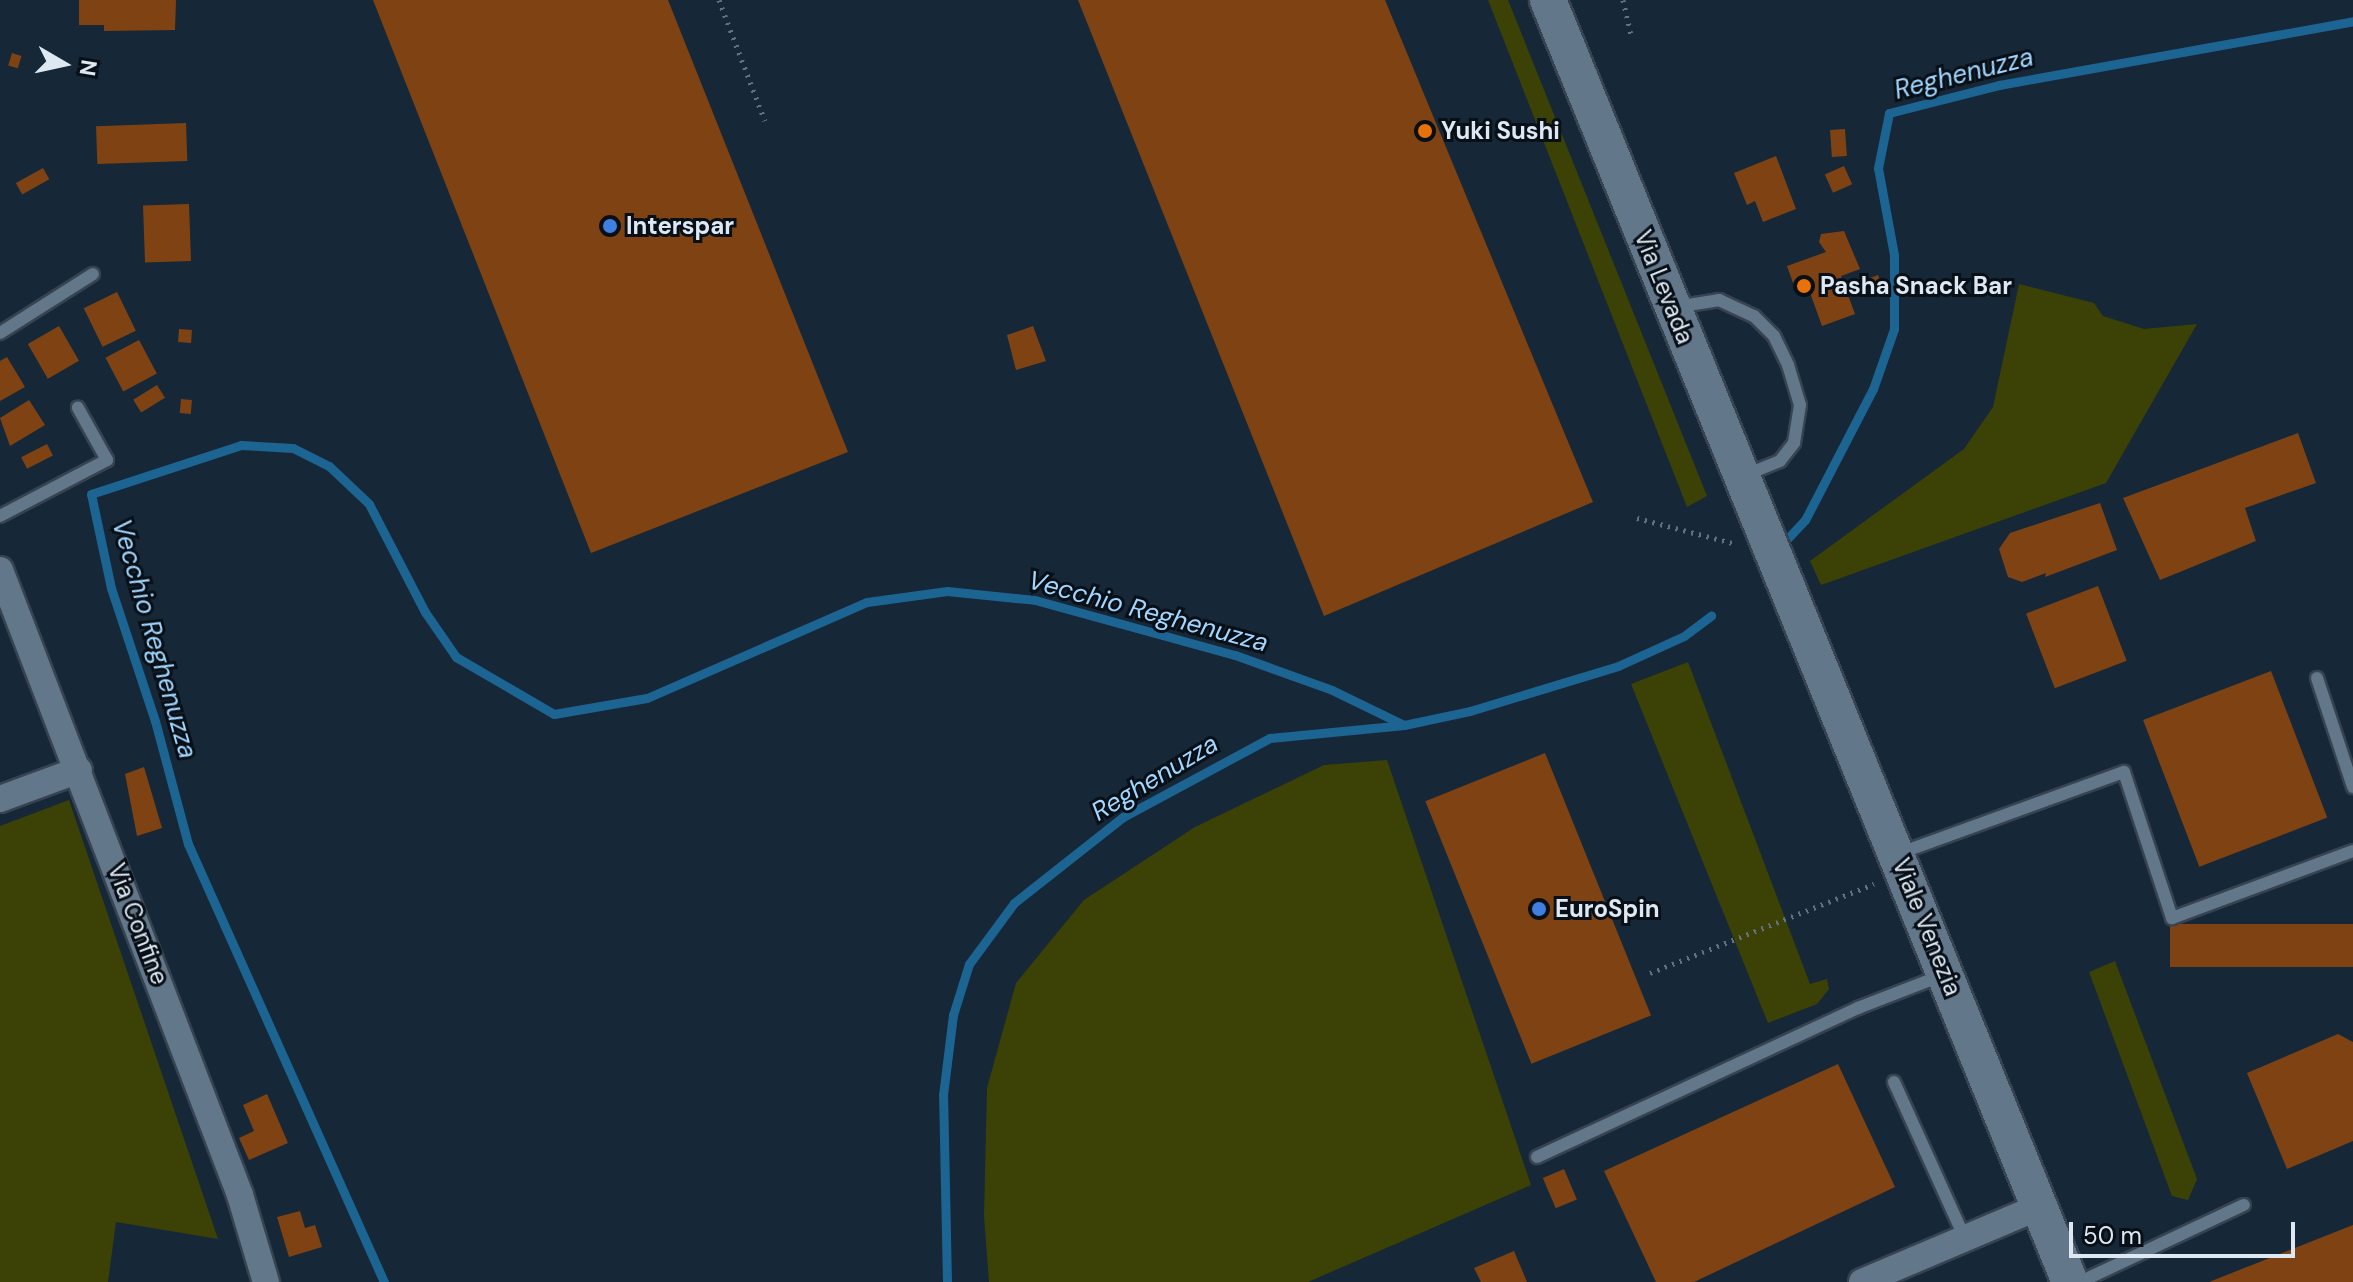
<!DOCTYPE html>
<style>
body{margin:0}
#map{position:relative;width:2353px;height:1282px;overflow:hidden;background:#162737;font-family:"DM Sans",sans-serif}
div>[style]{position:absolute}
.green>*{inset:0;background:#3c4205}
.stream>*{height:9px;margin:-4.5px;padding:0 4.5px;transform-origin:4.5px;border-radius:4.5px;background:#1c6492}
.building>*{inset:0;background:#7f4313;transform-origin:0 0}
.path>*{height:5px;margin-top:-2.5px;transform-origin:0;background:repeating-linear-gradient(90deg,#647280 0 2px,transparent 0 8px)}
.roads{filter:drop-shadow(2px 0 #374351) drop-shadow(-2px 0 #374351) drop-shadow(0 2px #374351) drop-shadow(0 -2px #374351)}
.lane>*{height:12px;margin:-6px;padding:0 6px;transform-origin:6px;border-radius:6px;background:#63778b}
.street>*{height:26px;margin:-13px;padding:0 13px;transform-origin:13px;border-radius:13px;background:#63778b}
.secondary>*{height:36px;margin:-18px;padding:0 18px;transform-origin:18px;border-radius:18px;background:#63778b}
.dots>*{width:22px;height:22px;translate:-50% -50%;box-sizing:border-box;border:4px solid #080f16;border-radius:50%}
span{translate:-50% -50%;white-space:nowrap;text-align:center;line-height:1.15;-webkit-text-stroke:6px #080f16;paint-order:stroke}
.poi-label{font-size:24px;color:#dde8f3;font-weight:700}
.left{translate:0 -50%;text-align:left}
.street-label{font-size:24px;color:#dde8f3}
.water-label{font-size:26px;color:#a1d6ff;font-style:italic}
.north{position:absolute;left:24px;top:24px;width:80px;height:80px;-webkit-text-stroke:6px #080f16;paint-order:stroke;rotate:99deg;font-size:22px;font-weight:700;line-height:32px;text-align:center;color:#dde8f3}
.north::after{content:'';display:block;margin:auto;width:28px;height:36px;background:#dde8f3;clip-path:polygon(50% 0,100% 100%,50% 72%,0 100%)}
.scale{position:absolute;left:2069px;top:1222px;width:226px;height:36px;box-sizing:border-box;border:4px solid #dde8f3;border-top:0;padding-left:10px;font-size:24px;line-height:28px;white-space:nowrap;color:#dde8f3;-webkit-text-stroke:6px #080f16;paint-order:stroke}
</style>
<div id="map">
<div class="green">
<i style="clip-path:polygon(1488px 0,1508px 0,1707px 496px,1687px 507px)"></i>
<i style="clip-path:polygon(2019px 284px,2094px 303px,2103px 316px,2144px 329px,2197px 324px,2106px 483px,1821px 585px,1810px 561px,1964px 449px,1993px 407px)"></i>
<i style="clip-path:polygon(1688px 662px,1810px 984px,1827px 979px,1829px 989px,1817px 1004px,1768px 1023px,1631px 684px)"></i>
<i style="clip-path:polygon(1387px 760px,1531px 1185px,1308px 1282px,989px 1282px,984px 1216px,987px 1088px,1016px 983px,1084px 900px,1195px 827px,1324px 765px)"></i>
<i style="clip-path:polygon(69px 800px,218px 1239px,116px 1222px,108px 1282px,0 1282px,0 826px)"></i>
<i style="clip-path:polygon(2115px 961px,2197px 1179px,2188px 1200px,2172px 1196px,2089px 972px)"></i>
</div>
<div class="stream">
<i style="left:1788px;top:538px;width:25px;rotate:-47deg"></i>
<i style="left:1805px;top:520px;width:148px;rotate:-62.6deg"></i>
<i style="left:1873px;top:389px;width:64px;rotate:-70.7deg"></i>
<i style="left:1894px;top:329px;width:74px;rotate:-90deg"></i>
<i style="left:1894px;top:255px;width:88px;rotate:-100.4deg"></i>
<i style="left:1878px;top:168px;width:56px;rotate:-78.7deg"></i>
<i style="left:1889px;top:113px;width:114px;rotate:-14.3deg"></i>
<i style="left:1999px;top:85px;width:360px;rotate:-10.2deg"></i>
<i style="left:384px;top:1282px;width:480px;rotate:-114.1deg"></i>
<i style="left:188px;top:844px;width:127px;rotate:-105deg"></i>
<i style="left:155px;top:721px;width:140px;rotate:-108.3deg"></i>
<i style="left:111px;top:588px;width:96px;rotate:-102deg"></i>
<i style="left:91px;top:494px;width:158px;rotate:-18.1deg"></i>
<i style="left:241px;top:445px;width:52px;rotate:3.3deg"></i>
<i style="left:293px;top:448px;width:40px;rotate:26.6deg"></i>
<i style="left:329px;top:466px;width:55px;rotate:43.5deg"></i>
<i style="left:369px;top:504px;width:122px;rotate:62.6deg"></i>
<i style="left:425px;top:612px;width:55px;rotate:55.4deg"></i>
<i style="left:456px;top:657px;width:113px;rotate:30.2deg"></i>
<i style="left:554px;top:714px;width:94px;rotate:-9.8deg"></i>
<i style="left:647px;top:698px;width:240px;rotate:-23.6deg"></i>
<i style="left:867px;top:602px;width:81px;rotate:-7.8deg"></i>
<i style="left:947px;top:591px;width:88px;rotate:5.8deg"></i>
<i style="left:1035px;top:600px;width:207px;rotate:15.4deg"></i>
<i style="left:1235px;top:655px;width:103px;rotate:19.8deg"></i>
<i style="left:1332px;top:690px;width:80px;rotate:25.9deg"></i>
<i style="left:947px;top:1282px;width:187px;rotate:-91.2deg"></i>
<i style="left:943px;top:1095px;width:81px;rotate:-82.9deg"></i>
<i style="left:953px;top:1015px;width:53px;rotate:-72.6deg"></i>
<i style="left:969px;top:964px;width:76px;rotate:-53.6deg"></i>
<i style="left:1014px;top:903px;width:139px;rotate:-38.3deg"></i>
<i style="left:1123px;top:817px;width:167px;rotate:-28.3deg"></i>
<i style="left:1270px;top:738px;width:135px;rotate:-5.5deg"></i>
<i style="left:1404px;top:725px;width:67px;rotate:-12deg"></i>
<i style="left:1470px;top:711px;width:155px;rotate:-16.9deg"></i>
<i style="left:1618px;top:666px;width:72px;rotate:-24.4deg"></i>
<i style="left:1684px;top:636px;width:34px;rotate:-37deg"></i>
</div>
<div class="building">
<i style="clip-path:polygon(79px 0,176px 0,175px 30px,104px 31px,104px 25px,79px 25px)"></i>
<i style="clip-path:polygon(373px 0,668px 0,848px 452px,591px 553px)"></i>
<i style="clip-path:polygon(1078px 0,1385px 0,1593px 502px,1324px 616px)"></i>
<i style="left:12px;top:53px;width:10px;height:13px;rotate:17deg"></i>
<i style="left:186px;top:123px;width:38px;height:90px;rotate:88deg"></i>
<i style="left:1845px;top:129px;width:27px;height:15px;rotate:86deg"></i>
<i style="clip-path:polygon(1776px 156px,1796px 209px,1763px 222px,1755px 201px,1747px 205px,1734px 173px)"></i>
<i style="left:1844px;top:166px;width:20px;height:21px;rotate:66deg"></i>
<i style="left:43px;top:168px;width:13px;height:31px;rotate:61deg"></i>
<i style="left:189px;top:204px;width:57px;height:46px;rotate:88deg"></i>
<i style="clip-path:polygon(1844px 231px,1860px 269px,1841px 276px,1855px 314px,1822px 326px,1809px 290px,1797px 294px,1787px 266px,1826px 252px,1819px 242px,1821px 234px)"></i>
<i style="left:1878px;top:275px;width:14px;height:9px;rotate:69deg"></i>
<i style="left:117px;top:292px;width:43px;height:37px;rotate:64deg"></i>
<i style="left:59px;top:326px;width:40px;height:36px;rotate:60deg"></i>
<i style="clip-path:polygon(1033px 326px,1046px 361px,1016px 370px,1007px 335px)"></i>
<i style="left:179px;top:329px;width:13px;height:13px;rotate:4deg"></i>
<i style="left:139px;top:340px;width:38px;height:38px;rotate:62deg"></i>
<i style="clip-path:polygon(7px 357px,25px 387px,0 401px,0 361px)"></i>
<i style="left:157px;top:385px;width:15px;height:28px;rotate:58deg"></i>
<i style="left:181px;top:399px;width:11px;height:14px;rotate:5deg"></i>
<i style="clip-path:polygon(29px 400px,45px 425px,10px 446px,0 418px)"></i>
<i style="clip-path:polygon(2298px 433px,2316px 483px,2245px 508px,2256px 541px,2160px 580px,2123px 498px)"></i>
<i style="left:47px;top:444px;width:13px;height:29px;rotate:63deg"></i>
<i style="clip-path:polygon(2100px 503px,2117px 550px,2045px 577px,2046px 573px,2022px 582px,2008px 577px,1999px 549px,2010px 533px)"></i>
<i style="left:2098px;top:586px;width:80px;height:77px;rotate:69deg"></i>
<i style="left:2271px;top:671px;width:157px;height:137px;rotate:69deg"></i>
<i style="left:1545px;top:753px;width:283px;height:129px;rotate:68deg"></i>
<i style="clip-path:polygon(144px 767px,162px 828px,137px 836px,125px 774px)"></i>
<i style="left:2353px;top:924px;width:43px;height:183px;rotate:90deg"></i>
<i style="clip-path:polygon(2338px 1034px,2353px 1042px,2353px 1141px,2287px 1169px,2247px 1073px)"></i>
<i style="clip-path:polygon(1838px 1064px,1895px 1187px,1694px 1282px,1656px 1282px,1604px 1171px)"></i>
<i style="clip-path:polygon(267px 1094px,288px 1143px,249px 1160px,239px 1138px,254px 1131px,243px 1105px)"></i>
<i style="left:1564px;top:1169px;width:33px;height:23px;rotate:67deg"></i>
<i style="clip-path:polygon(300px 1211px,305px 1228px,315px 1225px,322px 1247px,289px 1257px,277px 1217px)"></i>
<i style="clip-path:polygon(2353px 1225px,2353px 1282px,2209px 1282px)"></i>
<i style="clip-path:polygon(1514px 1251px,1527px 1282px,1481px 1282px,1474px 1268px)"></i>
</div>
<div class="path">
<i style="left:719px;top:0;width:129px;rotate:69.2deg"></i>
<i style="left:1623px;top:0;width:37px;rotate:77deg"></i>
<i style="left:1637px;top:518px;width:102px;rotate:14.7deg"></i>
<i style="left:1650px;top:973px;width:241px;rotate:-21.7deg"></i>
</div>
<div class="roads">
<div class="lane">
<i style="left:1676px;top:307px;width:44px;rotate:-9.2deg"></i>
<i style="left:1719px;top:300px;width:38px;rotate:25deg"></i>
<i style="left:1754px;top:316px;width:28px;rotate:45deg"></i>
<i style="left:1774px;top:336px;width:32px;rotate:64deg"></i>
<i style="left:1788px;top:365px;width:42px;rotate:73.3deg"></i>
<i style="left:1800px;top:405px;width:38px;rotate:99deg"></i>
<i style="left:1794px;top:443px;width:23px;rotate:128deg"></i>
<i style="left:1780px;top:461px;width:40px;rotate:158deg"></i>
<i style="left:0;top:333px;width:110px;rotate:-32.4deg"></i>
<i style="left:0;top:516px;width:121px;rotate:-27.6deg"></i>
<i style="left:107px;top:460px;width:60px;rotate:-119.1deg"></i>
<i style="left:2317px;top:678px;width:115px;rotate:71.7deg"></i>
<i style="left:1900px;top:853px;width:238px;rotate:-19.9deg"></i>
<i style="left:2124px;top:772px;width:154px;rotate:71.8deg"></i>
<i style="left:2172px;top:918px;width:193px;rotate:-20.3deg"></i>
<i style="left:1894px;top:1082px;width:169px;rotate:65.6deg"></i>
<i style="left:1537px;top:1157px;width:354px;rotate:-24.9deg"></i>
<i style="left:1858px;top:1008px;width:91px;rotate:-21.2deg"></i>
<i style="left:2080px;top:1282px;width:181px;rotate:-25.2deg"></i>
</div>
<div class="street">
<i style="left:0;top:570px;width:669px;rotate:68.99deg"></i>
<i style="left:240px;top:1195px;width:91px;rotate:73.4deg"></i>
<i style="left:0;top:799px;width:84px;rotate:-20.2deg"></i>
<i style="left:1862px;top:1282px;width:192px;rotate:-23deg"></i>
</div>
<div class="secondary">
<i style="left:1548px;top:0;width:1384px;rotate:67.85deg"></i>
</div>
</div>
<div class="dots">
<i style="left:1425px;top:131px;background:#e8710a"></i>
<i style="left:610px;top:226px;background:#3f7fe0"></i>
<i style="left:1804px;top:286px;background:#e8710a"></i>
<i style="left:1539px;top:909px;background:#3f7fe0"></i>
</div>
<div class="poi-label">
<span class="left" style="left:1441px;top:131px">Yuki Sushi</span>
<span class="left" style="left:626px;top:226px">Interspar</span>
<span class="left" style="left:1820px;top:286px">Pasha Snack Bar</span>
<span class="left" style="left:1555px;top:909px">EuroSpin</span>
</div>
<div class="street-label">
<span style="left:1664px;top:287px;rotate:68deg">Via Levada</span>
<span style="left:138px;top:924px;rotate:69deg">Via Confine</span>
<span style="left:1927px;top:927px;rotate:68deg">Viale Venezia</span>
</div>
<div class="water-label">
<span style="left:1964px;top:74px;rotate:-14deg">Reghenuzza</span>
<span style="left:1148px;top:612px;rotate:15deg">Vecchio Reghenuzza</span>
<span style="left:154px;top:639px;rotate:74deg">Vecchio Reghenuzza</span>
<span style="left:1155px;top:778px;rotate:-31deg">Reghenuzza</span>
</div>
<div class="north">N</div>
<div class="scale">50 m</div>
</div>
